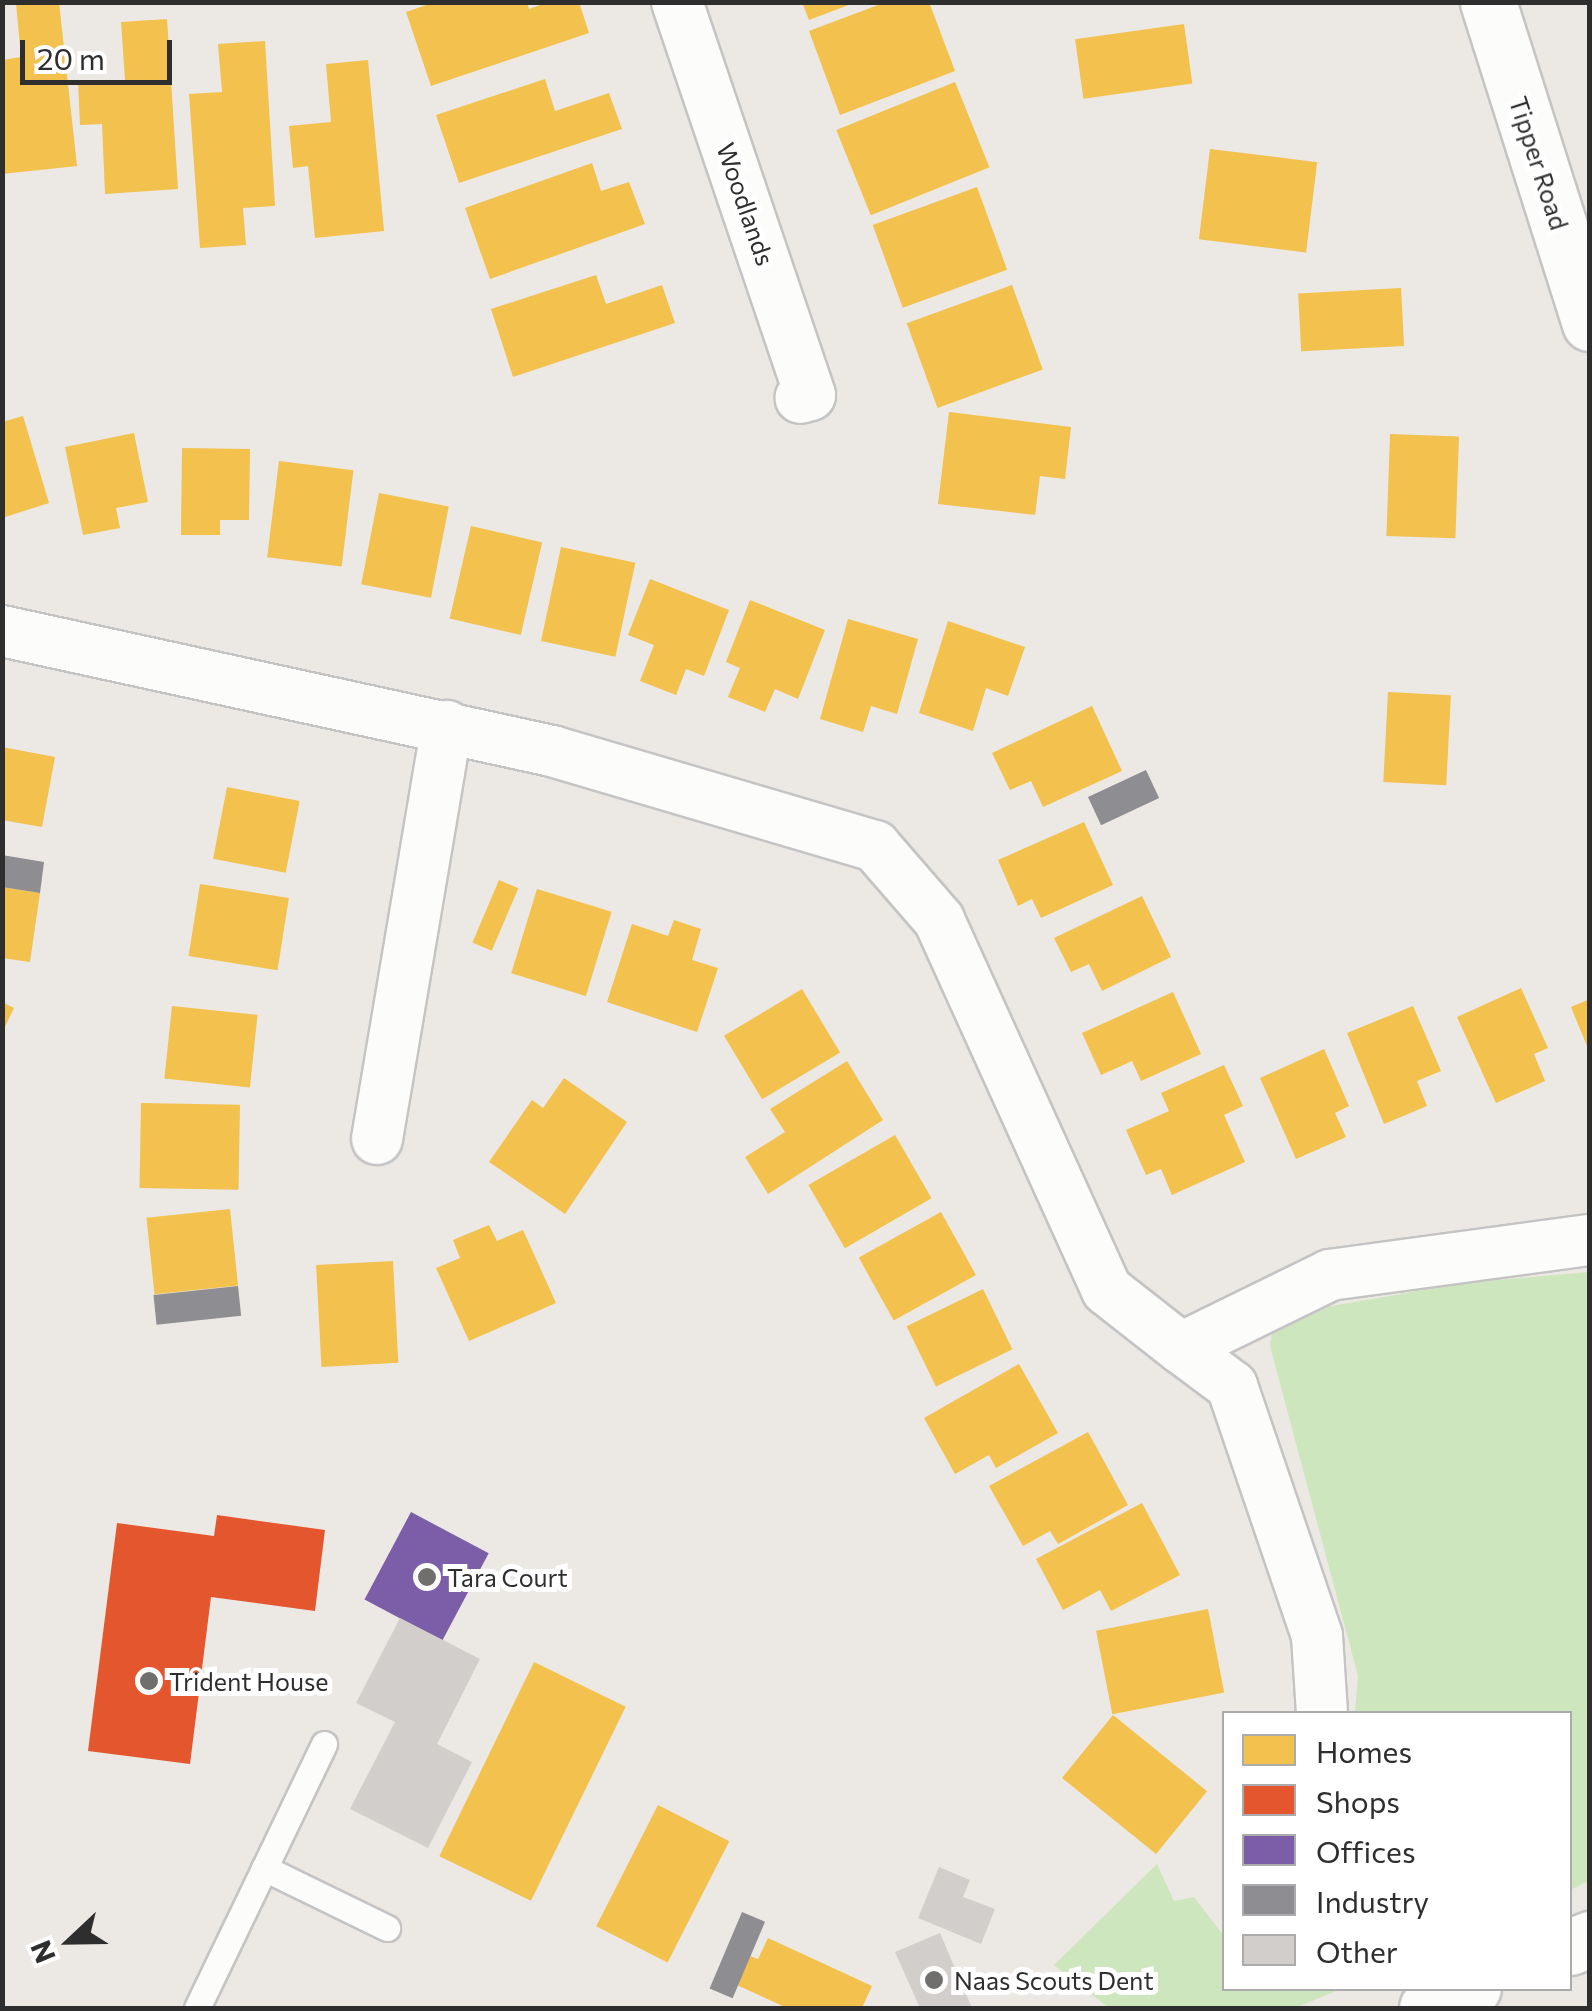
<!DOCTYPE html>
<style>
body{margin:0}
#map{position:relative;width:1592px;height:2011px;overflow:hidden;background:#ece8e4;font-family:Commissioner,sans-serif}
div>[style]{position:absolute}
.green>*{inset:0;background:#cee6be}
.homes>*{inset:0;background:#f2c14e;transform-origin:0 0}
.shops>*{inset:0;background:#e4572e}
.offices>*{inset:0;background:#7b5ea7;transform-origin:0 0}
.industry>*{inset:0;background:#8d8d92;transform-origin:0 0}
.building>*{inset:0;background:#d1cecb}
.roads{filter:drop-shadow(2px 0 #c5c4c5) drop-shadow(-2px 0 #c5c4c5) drop-shadow(0 2px #c5c4c5) drop-shadow(0 -2px #c5c4c5)}
.service>*{height:25px;margin:-12.5px;padding:0 12.5px;transform-origin:12.5px;border-radius:12.5px;background:#fcfcfb}
.minor>*{height:50px;margin:-25px;padding:0 25px;transform-origin:25px;border-radius:25px;background:#fcfcfb}
.tertiary>*{height:55px;margin:-27.5px;padding:0 27.5px;transform-origin:27.5px;border-radius:27.5px;background:#fcfcfb}
.secondary>*{height:55px;margin:-27.5px;padding:0 27.5px;transform-origin:27.5px;border-radius:27.5px;background:#fcfcfb}
.dots>*{width:28px;height:28px;translate:-50% -50%;box-sizing:border-box;border:5px solid #fff;border-radius:50%}
span{translate:-50% -50%;white-space:nowrap;text-align:center;line-height:1.15;-webkit-text-stroke:10px #fff;paint-order:stroke}
.street-label{font-size:25px;color:#2e2e2e}
.poi-label{font-size:25px;color:#2e2e2e}
.left{translate:0 -50%;text-align:left}
.frame{position:absolute;inset:0;border:5px solid #2e2e2e;pointer-events:none}
.legend{position:absolute;left:1222px;top:1711px;width:350px;height:280px;box-sizing:border-box;background:#fff;border:2px solid #ababab;margin:0;padding:12px 18px;list-style:none;font-size:30px;color:#2e2e2e}
.legend li{display:flex;align-items:center;gap:20px;height:50px}
.legend b{width:50px;border:2px solid #ababab}
.north{position:absolute;left:20px;top:1891px;width:100px;height:100px;-webkit-text-stroke:8px #fff;paint-order:stroke;rotate:248deg;font-size:28px;font-weight:700;line-height:40px;text-align:center;color:#2e2e2e}
.north::after{content:'';display:block;margin:auto;width:35px;height:45px;background:#2e2e2e;clip-path:polygon(50% 0,100% 100%,50% 72%,0 100%)}
.scale{position:absolute;left:20px;top:40px;width:152px;height:45px;box-sizing:border-box;border:5px solid #2e2e2e;border-top:0;padding-left:12px;font-size:30px;line-height:35px;white-space:nowrap;color:#2e2e2e;-webkit-text-stroke:8px #fff;paint-order:stroke}
</style>
<div id="map">
<div class="green">
<i style="clip-path:polygon(1589px 1272px,1589px 1881px,1570px 1890px,1570px 1714px,1355px 1713px,1358px 1676px,1270px 1346px,1273px 1324px,1309px 1310px,1464px 1283px)"></i>
<i style="clip-path:polygon(1157px 1864px,1174px 1901px,1194px 1897px,1224px 1936px,1224px 1988px,1341px 1989px,1295px 2008px,1109px 2008px,1054px 1965px)"></i>
</div>
<div class="homes">
<i style="clip-path:polygon(59px 2px,77px 166px,2px 174px,2px 60px,21px 57px,16px 3px)"></i>
<i style="clip-path:polygon(435px 2px,527px 2px,529px 9px,548px 2px,579px 2px,589px 33px,431px 86px,406px 12px)"></i>
<i style="clip-path:polygon(802px 2px,854px 2px,854px 3px,809px 20px)"></i>
<i style="clip-path:polygon(886px 2px,929px 2px,955px 71px,840px 115px,809px 31px)"></i>
<i style="clip-path:polygon(167px 19px,178px 189px,105px 194px,102px 124px,80px 125px,78px 82px,125px 80px,121px 22px)"></i>
<i style="left:1184px;top:24px;width:60px;height:110px;rotate:82deg"></i>
<i style="clip-path:polygon(265px 41px,275px 206px,243px 208px,246px 245px,200px 248px,189px 94px,222px 92px,218px 44px)"></i>
<i style="clip-path:polygon(368px 60px,384px 231px,315px 238px,308px 166px,293px 168px,289px 126px,331px 122px,326px 64px)"></i>
<i style="clip-path:polygon(545px 79px,555px 111px,609px 93px,622px 129px,459px 183px,436px 115px)"></i>
<i style="left:955px;top:82px;width:92px;height:128px;rotate:68deg"></i>
<i style="left:1210px;top:149px;width:108px;height:91px;rotate:7deg"></i>
<i style="clip-path:polygon(592px 163px,601px 191px,629px 182px,645px 224px,490px 279px,465px 208px)"></i>
<i style="left:977px;top:187px;width:88px;height:111px;rotate:70deg"></i>
<i style="clip-path:polygon(596px 275px,606px 304px,662px 285px,675px 323px,513px 377px,491px 309px)"></i>
<i style="left:1012px;top:285px;width:90px;height:112px;rotate:70deg"></i>
<i style="left:1401px;top:288px;width:58px;height:103px;rotate:87deg"></i>
<i style="clip-path:polygon(949px 412px,1071px 427px,1065px 479px,1040px 476px,1035px 515px,938px 504px)"></i>
<i style="clip-path:polygon(23px 416px,49px 503px,2px 518px,2px 422px)"></i>
<i style="clip-path:polygon(134px 433px,148px 502px,116px 508px,120px 528px,83px 535px,65px 447px)"></i>
<i style="left:1390px;top:434px;width:69px;height:102px;rotate:2deg"></i>
<i style="clip-path:polygon(182px 448px,250px 449px,249px 520px,220px 520px,220px 535px,181px 535px)"></i>
<i style="left:279px;top:461px;width:75px;height:97px;rotate:7deg"></i>
<i style="left:379px;top:493px;width:71px;height:93px;rotate:11deg"></i>
<i style="left:471px;top:526px;width:73px;height:95px;rotate:13deg"></i>
<i style="left:561px;top:547px;width:76px;height:96px;rotate:12deg"></i>
<i style="clip-path:polygon(650px 579px,729px 610px,704px 676px,686px 669px,676px 695px,640px 681px,654px 645px,628px 635px)"></i>
<i style="clip-path:polygon(750px 600px,825px 630px,798px 699px,775px 689px,765px 712px,728px 697px,740px 668px,726px 662px)"></i>
<i style="clip-path:polygon(848px 619px,918px 639px,897px 714px,871px 706px,863px 732px,820px 719px)"></i>
<i style="clip-path:polygon(948px 621px,1025px 647px,1008px 696px,986px 688px,973px 731px,919px 713px)"></i>
<i style="left:1388px;top:692px;width:63px;height:90px;rotate:3deg"></i>
<i style="clip-path:polygon(1092px 706px,1122px 771px,1043px 807px,1031px 781px,1010px 790px,992px 753px)"></i>
<i style="clip-path:polygon(2px 747px,55px 757px,42px 827px,2px 820px)"></i>
<i style="left:227px;top:787px;width:74px;height:73px;rotate:11deg"></i>
<i style="clip-path:polygon(1084px 822px,1113px 885px,1041px 918px,1032px 899px,1018px 906px,998px 860px)"></i>
<i style="left:499px;top:880px;width:21px;height:68px;rotate:23deg"></i>
<i style="left:200px;top:884px;width:90px;height:73px;rotate:9deg"></i>
<i style="clip-path:polygon(2px 887px,40px 893px,30px 962px,2px 958px)"></i>
<i style="left:537px;top:889px;width:78px;height:88px;rotate:17deg"></i>
<i style="clip-path:polygon(1142px 896px,1171px 957px,1102px 991px,1089px 964px,1071px 972px,1054px 938px)"></i>
<i style="clip-path:polygon(674px 920px,701px 929px,692px 960px,718px 968px,697px 1032px,607px 1002px,632px 924px,668px 936px)"></i>
<i style="clip-path:polygon(1521px 988px,1548px 1048px,1534px 1054px,1545px 1081px,1496px 1103px,1457px 1017px)"></i>
<i style="left:802px;top:989px;width:74px;height:91px;rotate:59deg"></i>
<i style="clip-path:polygon(1173px 992px,1201px 1054px,1141px 1081px,1132px 1061px,1101px 1075px,1082px 1033px)"></i>
<i style="clip-path:polygon(1590px 999px,1590px 1051px,1589px 1051px,1571px 1007px)"></i>
<i style="clip-path:polygon(2px 1002px,14px 1008px,2px 1033px)"></i>
<i style="left:172px;top:1006px;width:86px;height:73px;rotate:6deg"></i>
<i style="clip-path:polygon(1413px 1006px,1441px 1071px,1417px 1081px,1427px 1106px,1384px 1124px,1347px 1033px)"></i>
<i style="clip-path:polygon(1324px 1049px,1349px 1106px,1335px 1113px,1346px 1137px,1296px 1159px,1260px 1078px)"></i>
<i style="clip-path:polygon(847px 1061px,883px 1120px,768px 1194px,745px 1157px,785px 1132px,770px 1109px)"></i>
<i style="clip-path:polygon(1224px 1065px,1243px 1106px,1224px 1115px,1245px 1162px,1172px 1195px,1161px 1169px,1146px 1175px,1126px 1130px,1169px 1111px,1161px 1093px)"></i>
<i style="clip-path:polygon(564px 1078px,627px 1122px,565px 1214px,489px 1162px,532px 1100px,543px 1108px)"></i>
<i style="left:141px;top:1103px;width:99px;height:85px;rotate:1deg"></i>
<i style="left:895px;top:1135px;width:73px;height:100px;rotate:60deg"></i>
<i style="left:230px;top:1209px;width:77px;height:84px;rotate:84deg"></i>
<i style="left:941px;top:1212px;width:72px;height:94px;rotate:61deg"></i>
<i style="clip-path:polygon(489px 1225px,497px 1241px,523px 1230px,556px 1303px,469px 1341px,436px 1268px,460px 1258px,453px 1240px)"></i>
<i style="left:393px;top:1261px;width:102px;height:77px;rotate:87deg"></i>
<i style="left:983px;top:1289px;width:67px;height:85px;rotate:64deg"></i>
<i style="clip-path:polygon(1019px 1364px,1058px 1433px,996px 1468px,989px 1455px,955px 1474px,924px 1418px)"></i>
<i style="clip-path:polygon(1088px 1432px,1128px 1505px,1058px 1544px,1050px 1531px,1023px 1546px,989px 1486px)"></i>
<i style="clip-path:polygon(1142px 1503px,1180px 1575px,1111px 1611px,1100px 1590px,1063px 1610px,1036px 1559px)"></i>
<i style="left:1208px;top:1609px;width:85px;height:114px;rotate:79deg"></i>
<i style="left:534px;top:1662px;width:102px;height:216px;rotate:26deg"></i>
<i style="left:1113px;top:1715px;width:121px;height:81px;rotate:39deg"></i>
<i style="left:658px;top:1805px;width:80px;height:136px;rotate:27deg"></i>
<i style="clip-path:polygon(768px 1938px,872px 1986px,862px 2008px,787px 2008px,737px 1985px,750px 1956px,758px 1959px)"></i>
</div>
<div class="shops">
<i style="clip-path:polygon(217px 1515px,325px 1530px,315px 1611px,211px 1597px,190px 1764px,88px 1751px,117px 1523px,214px 1536px)"></i>
</div>
<div class="offices">
<i style="left:411px;top:1512px;width:88px;height:99px;rotate:28deg"></i>
</div>
<div class="industry">
<i style="left:1146px;top:770px;width:31px;height:64px;rotate:65deg"></i>
<i style="clip-path:polygon(2px 855px,44px 862px,40px 893px,2px 887px)"></i>
<i style="left:238px;top:1286px;width:30px;height:85px;rotate:84deg"></i>
<i style="left:742px;top:1912px;width:25px;height:83px;rotate:23deg"></i>
</div>
<div class="building">
<i style="clip-path:polygon(400px 1618px,480px 1659px,437px 1744px,472px 1762px,428px 1848px,350px 1809px,395px 1722px,356px 1703px)"></i>
<i style="clip-path:polygon(939px 1867px,970px 1880px,963px 1897px,995px 1909px,981px 1944px,918px 1918px)"></i>
<i style="clip-path:polygon(940px 1933px,972px 2008px,920px 2008px,895px 1952px)"></i>
</div>
<div class="roads">
<div class="service">
<i style="left:264px;top:1868px;width:137px;rotate:26deg"></i>
<i style="left:197px;top:2008px;width:293px;rotate:-64.3deg"></i>
</div>
<div class="minor">
<i style="left:677px;top:2px;width:415px;rotate:71.3deg"></i>
<i style="left:810px;top:395px;width:10px;rotate:163deg"></i>
<i style="left:2px;top:631px;width:563px;rotate:12.31deg"></i>
<i style="left:552px;top:751px;width:337px;rotate:16.4deg"></i>
<i style="left:875px;top:846px;width:98px;rotate:49.1deg"></i>
<i style="left:939px;top:920px;width:406px;rotate:65.6deg"></i>
<i style="left:1107px;top:1290px;width:94px;rotate:38.1deg"></i>
<i style="left:1181px;top:1348px;width:166px;rotate:-26.1deg"></i>
<i style="left:1330px;top:1275px;width:262px;rotate:-7.7deg"></i>
<i style="left:377px;top:1139px;width:419px;rotate:-80.4deg"></i>
<i style="left:1181px;top:1348px;width:64px;rotate:36.7deg"></i>
<i style="left:1232px;top:1386px;width:264px;rotate:71.2deg"></i>
<i style="left:1317px;top:1636px;width:78px;rotate:86.3deg"></i>
</div>
<div class="tertiary">
<i style="left:1488px;top:2px;width:337px;rotate:72.4deg"></i>
</div>
<div class="secondary">
<i style="left:1570px;top:1947px;width:22px;rotate:-22deg"></i>
<i style="left:1427px;top:2008px;width:50px;rotate:-23.5deg"></i>
</div>
</div>
<div class="dots">
<i style="left:427px;top:1577px;background:#706f6e"></i>
<i style="left:149px;top:1681px;background:#706f6e"></i>
<i style="left:934px;top:1980px;background:#706f6e"></i>
</div>
<div class="street-label">
<span style="left:1539px;top:163px;rotate:72deg">Tipper Road</span>
<span style="left:746px;top:204px;rotate:71deg">Woodlands</span>
</div>
<div class="poi-label">
<span class="left" style="left:447px;top:1577px">Tara Court</span>
<span class="left" style="left:169px;top:1681px">Trident House</span>
<span class="left" style="left:954px;top:1980px">Naas Scouts Dent</span>
</div>
<div class="frame"></div>
<ul class="legend">
<li><b style="height:28px;background:#f2c14e"></b>Homes</li>
<li><b style="height:28px;background:#e4572e"></b>Shops</li>
<li><b style="height:28px;background:#7b5ea7"></b>Offices</li>
<li><b style="height:28px;background:#8d8d92"></b>Industry</li>
<li><b style="height:28px;background:#d1cecb"></b>Other</li>
</ul>
<div class="north">N</div>
<div class="scale">20 m</div>
</div>
